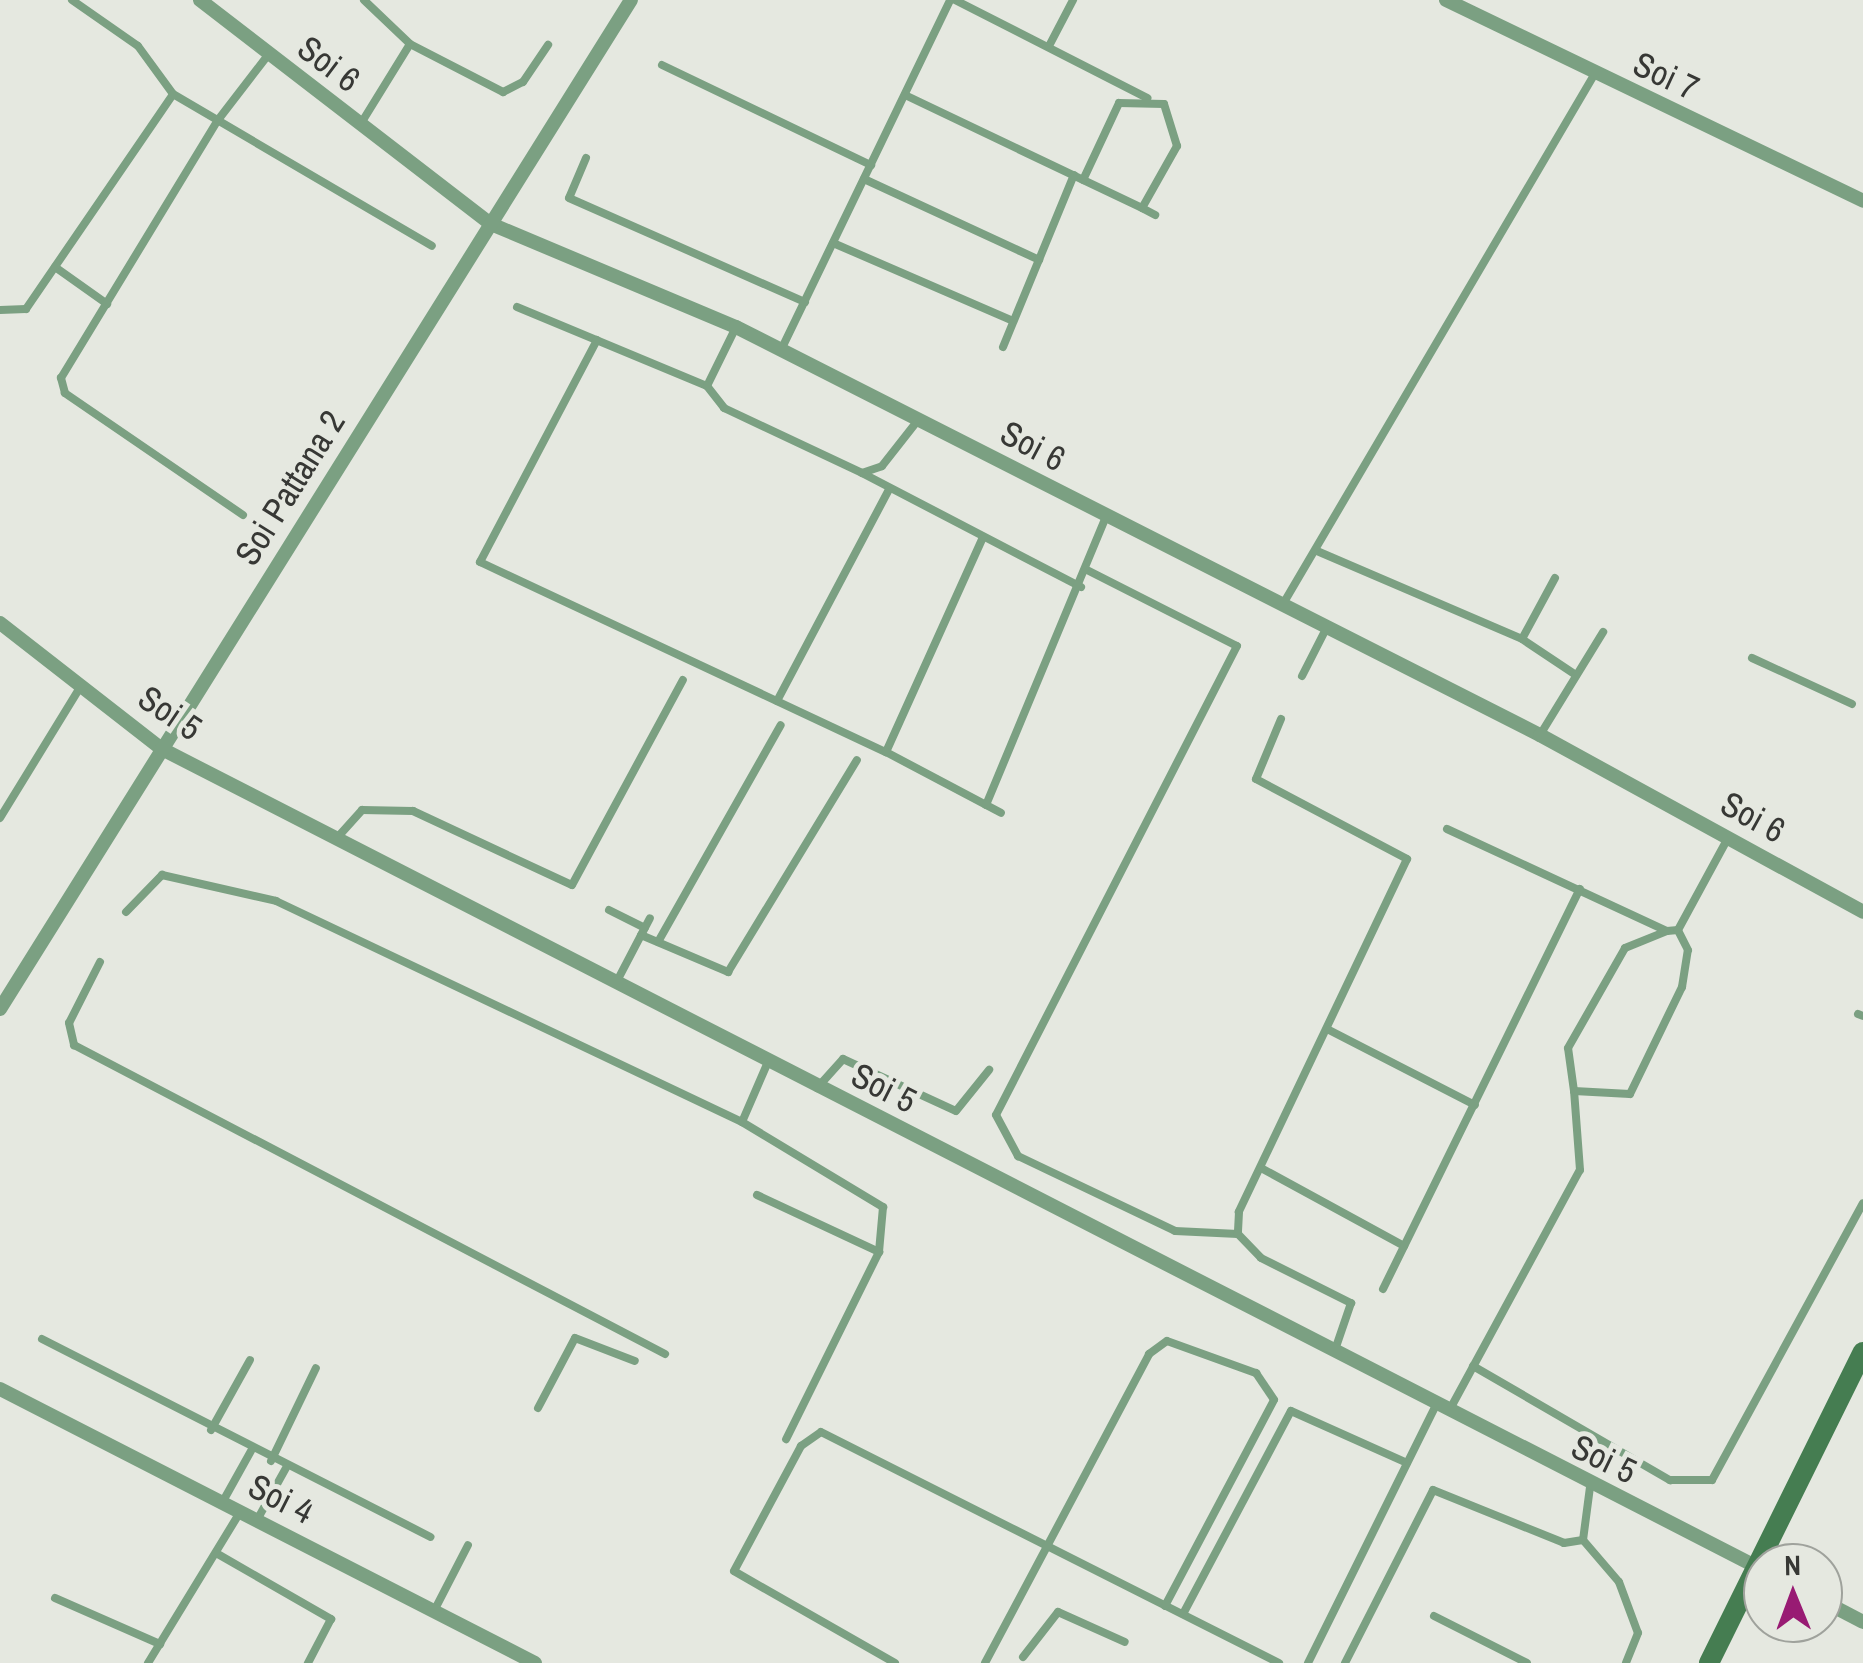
<!DOCTYPE html>
<style>
body{margin:0}
#map{position:relative;width:1863px;height:1663px;overflow:hidden;background:#e5e8e0;font-family:"Archivo Narrow",sans-serif}
div>[style]{position:absolute}
.service>*{height:8px;margin:-4px;padding:0 4px;transform-origin:4px;border-radius:4px;background:#7ba082}
.minor>*{height:14px;margin:-7px;padding:0 7px;transform-origin:7px;border-radius:7px;background:#7ba082}
.secondary>*{height:20px;margin:-10px;padding:0 10px;transform-origin:10px;border-radius:10px;background:#457d51}
span{translate:-50% -50%;white-space:nowrap;text-align:center;line-height:1.15;-webkit-text-stroke:10px #e5e8e0;paint-order:stroke}
.street-label{font-size:35px;color:#373835}
.north{position:absolute;left:1743px;top:1543px;width:100px;height:100px;box-sizing:border-box;background:#e5e8e0;border:2px solid #9fa29c;border-radius:50%;rotate:359deg;font-size:28px;font-weight:700;line-height:40px;text-align:center;color:#373835}
.north::after{content:'';display:block;margin:auto;width:35px;height:45px;background:#981b73;clip-path:polygon(50% 0,100% 100%,50% 72%,0 100%)}
</style>
<div id="map">
<div class="service">
<i style="left:72px;top:0;width:80px;rotate:34.9deg"></i>
<i style="left:138px;top:46px;width:59px;rotate:53.9deg"></i>
<i style="left:173px;top:94px;width:300px;rotate:30.4deg"></i>
<i style="left:364px;top:0;width:64px;rotate:43.7deg"></i>
<i style="left:955px;top:0;width:216px;rotate:27deg"></i>
<i style="left:1049px;top:46px;width:52px;rotate:-62.4deg"></i>
<i style="left:662px;top:65px;width:232px;rotate:25.6deg"></i>
<i style="left:905px;top:95px;width:263px;rotate:25.5deg"></i>
<i style="left:360px;top:125px;width:95px;rotate:-58.3deg"></i>
<i style="left:410px;top:44px;width:105px;rotate:27.3deg"></i>
<i style="left:503px;top:92px;width:22px;rotate:-27deg"></i>
<i style="left:523px;top:82px;width:45px;rotate:-56deg"></i>
<i style="left:586px;top:158px;width:43px;rotate:113deg"></i>
<i style="left:569px;top:198px;width:258px;rotate:23.8deg"></i>
<i style="left:864px;top:179px;width:193px;rotate:24.8deg"></i>
<i style="left:1083px;top:180px;width:85px;rotate:-64.9deg"></i>
<i style="left:1119px;top:103px;width:45px;rotate:1.3deg"></i>
<i style="left:1164px;top:104px;width:44px;rotate:72.8deg"></i>
<i style="left:1177px;top:146px;width:71px;rotate:119.4deg"></i>
<i style="left:1142px;top:208px;width:15px;rotate:28deg"></i>
<i style="left:833px;top:243px;width:196px;rotate:23.4deg"></i>
<i style="left:55px;top:267px;width:64px;rotate:35.4deg"></i>
<i style="left:517px;top:307px;width:206px;rotate:22.6deg"></i>
<i style="left:707px;top:386px;width:66px;rotate:-63.8deg"></i>
<i style="left:0;top:310px;width:26px;rotate:-2deg"></i>
<i style="left:26px;top:309px;width:260px;rotate:-55.6deg"></i>
<i style="left:597px;top:340px;width:251px;rotate:117.8deg"></i>
<i style="left:480px;top:562px;width:448px;rotate:25.1deg"></i>
<i style="left:886px;top:752px;width:234px;rotate:-65.7deg"></i>
<i style="left:1003px;top:347px;width:186px;rotate:-67.6deg"></i>
<i style="left:781px;top:350px;width:389px;rotate:-64.2deg"></i>
<i style="left:707px;top:386px;width:28px;rotate:52deg"></i>
<i style="left:724px;top:408px;width:153px;rotate:25.2deg"></i>
<i style="left:862px;top:473px;width:21px;rotate:-19deg"></i>
<i style="left:882px;top:466px;width:60px;rotate:-51.8deg"></i>
<i style="left:862px;top:473px;width:247px;rotate:27.5deg"></i>
<i style="left:243px;top:515px;width:216px;rotate:-145.6deg"></i>
<i style="left:65px;top:393px;width:16px;rotate:-105deg"></i>
<i style="left:61px;top:378px;width:302px;rotate:-58.7deg"></i>
<i style="left:218px;top:120px;width:82px;rotate:-52.4deg"></i>
<i style="left:1317px;top:551px;width:223px;rotate:23.2deg"></i>
<i style="left:1087px;top:570px;width:168px;rotate:26.9deg"></i>
<i style="left:1237px;top:646px;width:527px;rotate:117.2deg"></i>
<i style="left:996px;top:1115px;width:47px;rotate:61.8deg"></i>
<i style="left:1018px;top:1156px;width:174px;rotate:25.5deg"></i>
<i style="left:1175px;top:1231px;width:63px;rotate:2.7deg"></i>
<i style="left:1555px;top:578px;width:69px;rotate:118.4deg"></i>
<i style="left:1522px;top:639px;width:65px;rotate:33.7deg"></i>
<i style="left:1283px;top:604px;width:614px;rotate:-59.55deg"></i>
<i style="left:1752px;top:658px;width:110px;rotate:24.7deg"></i>
<i style="left:1302px;top:676px;width:55px;rotate:-63deg"></i>
<i style="left:777px;top:701px;width:238px;rotate:-62.1deg"></i>
<i style="left:1281px;top:719px;width:65px;rotate:112.6deg"></i>
<i style="left:1256px;top:779px;width:171px;rotate:27.9deg"></i>
<i style="left:1407px;top:859px;width:391px;rotate:115.5deg"></i>
<i style="left:1239px;top:1212px;width:22px;rotate:93deg"></i>
<i style="left:1238px;top:1234px;width:33px;rotate:46deg"></i>
<i style="left:1261px;top:1258px;width:101px;rotate:26.6deg"></i>
<i style="left:1351px;top:1303px;width:50px;rotate:108.8deg"></i>
<i style="left:1540px;top:735px;width:121px;rotate:-58.5deg"></i>
<i style="left:886px;top:752px;width:130px;rotate:27.9deg"></i>
<i style="left:986px;top:805px;width:310px;rotate:-67.4deg"></i>
<i style="left:0;top:818px;width:155px;rotate:-58.5deg"></i>
<i style="left:1447px;top:829px;width:242px;rotate:24.9deg"></i>
<i style="left:1667px;top:931px;width:11px;rotate:-5deg"></i>
<i style="left:1678px;top:930px;width:105px;rotate:-61.5deg"></i>
<i style="left:336px;top:839px;width:39px;rotate:-48deg"></i>
<i style="left:362px;top:810px;width:51px;rotate:1.1deg"></i>
<i style="left:413px;top:811px;width:175px;rotate:25deg"></i>
<i style="left:572px;top:885px;width:233px;rotate:-61.6deg"></i>
<i style="left:609px;top:910px;width:40px;rotate:26.6deg"></i>
<i style="left:126px;top:912px;width:52px;rotate:-45.8deg"></i>
<i style="left:162px;top:875px;width:117px;rotate:12.8deg"></i>
<i style="left:276px;top:901px;width:516px;rotate:25.37deg"></i>
<i style="left:742px;top:1122px;width:65px;rotate:-66.6deg"></i>
<i style="left:641px;top:935px;width:95px;rotate:23deg"></i>
<i style="left:728px;top:972px;width:248px;rotate:-58.7deg"></i>
<i style="left:658px;top:942px;width:249px;rotate:-60.5deg"></i>
<i style="left:100px;top:962px;width:68px;rotate:116.9deg"></i>
<i style="left:69px;top:1023px;width:23px;rotate:77deg"></i>
<i style="left:74px;top:1045px;width:667px;rotate:27.6deg"></i>
<i style="left:616px;top:983px;width:73px;rotate:-62.4deg"></i>
<i style="left:1858px;top:1014px;width:5px;rotate:22deg"></i>
<i style="left:1329px;top:1030px;width:164px;rotate:27.2deg"></i>
<i style="left:817px;top:1088px;width:39px;rotate:-48deg"></i>
<i style="left:843px;top:1059px;width:124px;rotate:24.7deg"></i>
<i style="left:956px;top:1111px;width:53px;rotate:-51.2deg"></i>
<i style="left:1574px;top:1091px;width:43px;rotate:-97.9deg"></i>
<i style="left:1568px;top:1048px;width:115px;rotate:-60.3deg"></i>
<i style="left:1625px;top:948px;width:45px;rotate:-22deg"></i>
<i style="left:742px;top:1122px;width:165px;rotate:31.1deg"></i>
<i style="left:883px;top:1207px;width:45px;rotate:95.1deg"></i>
<i style="left:879px;top:1252px;width:209px;rotate:116.4deg"></i>
<i style="left:1261px;top:1168px;width:163px;rotate:28.6deg"></i>
<i style="left:757px;top:1195px;width:135px;rotate:25deg"></i>
<i style="left:1383px;top:1289px;width:446px;rotate:-63.8deg"></i>
<i style="left:42px;top:1339px;width:436px;rotate:27deg"></i>
<i style="left:1473px;top:1366px;width:228px;rotate:30.1deg"></i>
<i style="left:1670px;top:1480px;width:42px"></i>
<i style="left:1712px;top:1480px;width:315px;rotate:-61.4deg"></i>
<i style="left:538px;top:1408px;width:79px;rotate:-62.1deg"></i>
<i style="left:575px;top:1338px;width:64px;rotate:21deg"></i>
<i style="left:1449px;top:1411px;width:274px;rotate:-61.5deg"></i>
<i style="left:1580px;top:1170px;width:79px;rotate:-94.3deg"></i>
<i style="left:1574px;top:1091px;width:56px;rotate:3.1deg"></i>
<i style="left:1630px;top:1094px;width:119px;rotate:-64.1deg"></i>
<i style="left:1682px;top:987px;width:37px;rotate:-81deg"></i>
<i style="left:1688px;top:950px;width:22px;rotate:-117deg"></i>
<i style="left:211px;top:1430px;width:80px;rotate:-60.9deg"></i>
<i style="left:271px;top:1461px;width:103px;rotate:-64.2deg"></i>
<i style="left:1590px;top:1487px;width:53px;rotate:97.5deg"></i>
<i style="left:1583px;top:1540px;width:55px;rotate:49.4deg"></i>
<i style="left:1619px;top:1582px;width:54px;rotate:69.6deg"></i>
<i style="left:1638px;top:1633px;width:32px;rotate:112deg"></i>
<i style="left:222px;top:1503px;width:60px;rotate:-60.9deg"></i>
<i style="left:257px;top:1520px;width:60px;rotate:-60.9deg"></i>
<i style="left:216px;top:1553px;width:133px;rotate:29.9deg"></i>
<i style="left:331px;top:1619px;width:50px;rotate:117.6deg"></i>
<i style="left:55px;top:1598px;width:115px;rotate:23.7deg"></i>
<i style="left:434px;top:1611px;width:74px;rotate:-62.7deg"></i>
<i style="left:1183px;top:1614px;width:230px;rotate:-62deg"></i>
<i style="left:1291px;top:1411px;width:127px;rotate:24.1deg"></i>
<i style="left:1434px;top:1616px;width:104px;rotate:26.8deg"></i>
<i style="left:1023px;top:1657px;width:57px;rotate:-52.1deg"></i>
<i style="left:1058px;top:1612px;width:73px;rotate:24.1deg"></i>
<i style="left:148px;top:1663px;width:177px;rotate:-58.6deg"></i>
<i style="left:895px;top:1663px;width:185px;rotate:-150.3deg"></i>
<i style="left:734px;top:1571px;width:142px;rotate:-61.8deg"></i>
<i style="left:801px;top:1446px;width:24px;rotate:-35deg"></i>
<i style="left:821px;top:1432px;width:513px;rotate:26.76deg"></i>
<i style="left:985px;top:1663px;width:350px;rotate:-62deg"></i>
<i style="left:1149px;top:1354px;width:22px;rotate:-36deg"></i>
<i style="left:1167px;top:1341px;width:95px;rotate:19.8deg"></i>
<i style="left:1256px;top:1373px;width:32px;rotate:56deg"></i>
<i style="left:1274px;top:1400px;width:233px;rotate:117.9deg"></i>
<i style="left:1308px;top:1663px;width:286px;rotate:-63.6deg"></i>
<i style="left:1345px;top:1663px;width:194px;rotate:-63deg"></i>
<i style="left:1433px;top:1490px;width:141px;rotate:22deg"></i>
<i style="left:1564px;top:1543px;width:19px;rotate:-9deg"></i>
</div>
<div class="minor">
<i style="left:200px;top:0;width:367px;rotate:37.6deg"></i>
<i style="left:491px;top:224px;width:266px;rotate:22.8deg"></i>
<i style="left:736px;top:327px;width:902px;rotate:26.91deg"></i>
<i style="left:1540px;top:735px;width:368px;rotate:28.7deg"></i>
<i style="left:1446px;top:0;width:463px;rotate:25.7deg"></i>
<i style="left:0;top:623px;width:205px;rotate:37.9deg"></i>
<i style="left:162px;top:749px;width:1799px;rotate:27.15deg"></i>
<i style="left:0;top:1009px;width:1190px;rotate:-57.98deg"></i>
<i style="left:0;top:1389px;width:601px;rotate:27.12deg"></i>
<i style="left:1823px;top:1601px;width:45px;rotate:27.7deg"></i>
</div>
<div class="secondary">
<i style="left:1709px;top:1663px;width:347px;rotate:-63.7deg"></i>
</div>
<div class="street-label">
<span style="left:329px;top:64px;rotate:37deg">Soi 6</span>
<span style="left:1666px;top:76px;rotate:25deg">Soi 7</span>
<span style="left:1033px;top:446px;rotate:28deg">Soi 6</span>
<span style="left:290px;top:488px;rotate:-58deg">Soi Pattana 2</span>
<span style="left:170px;top:713px;rotate:34deg">Soi 5</span>
<span style="left:1753px;top:817px;rotate:29deg">Soi 6</span>
<span style="left:884px;top:1088px;rotate:27deg">Soi 5</span>
<span style="left:1604px;top:1459px;rotate:26deg">Soi 5</span>
<span style="left:281px;top:1499px;rotate:27deg">Soi 4</span>
</div>
<div class="north">N</div>
</div>
